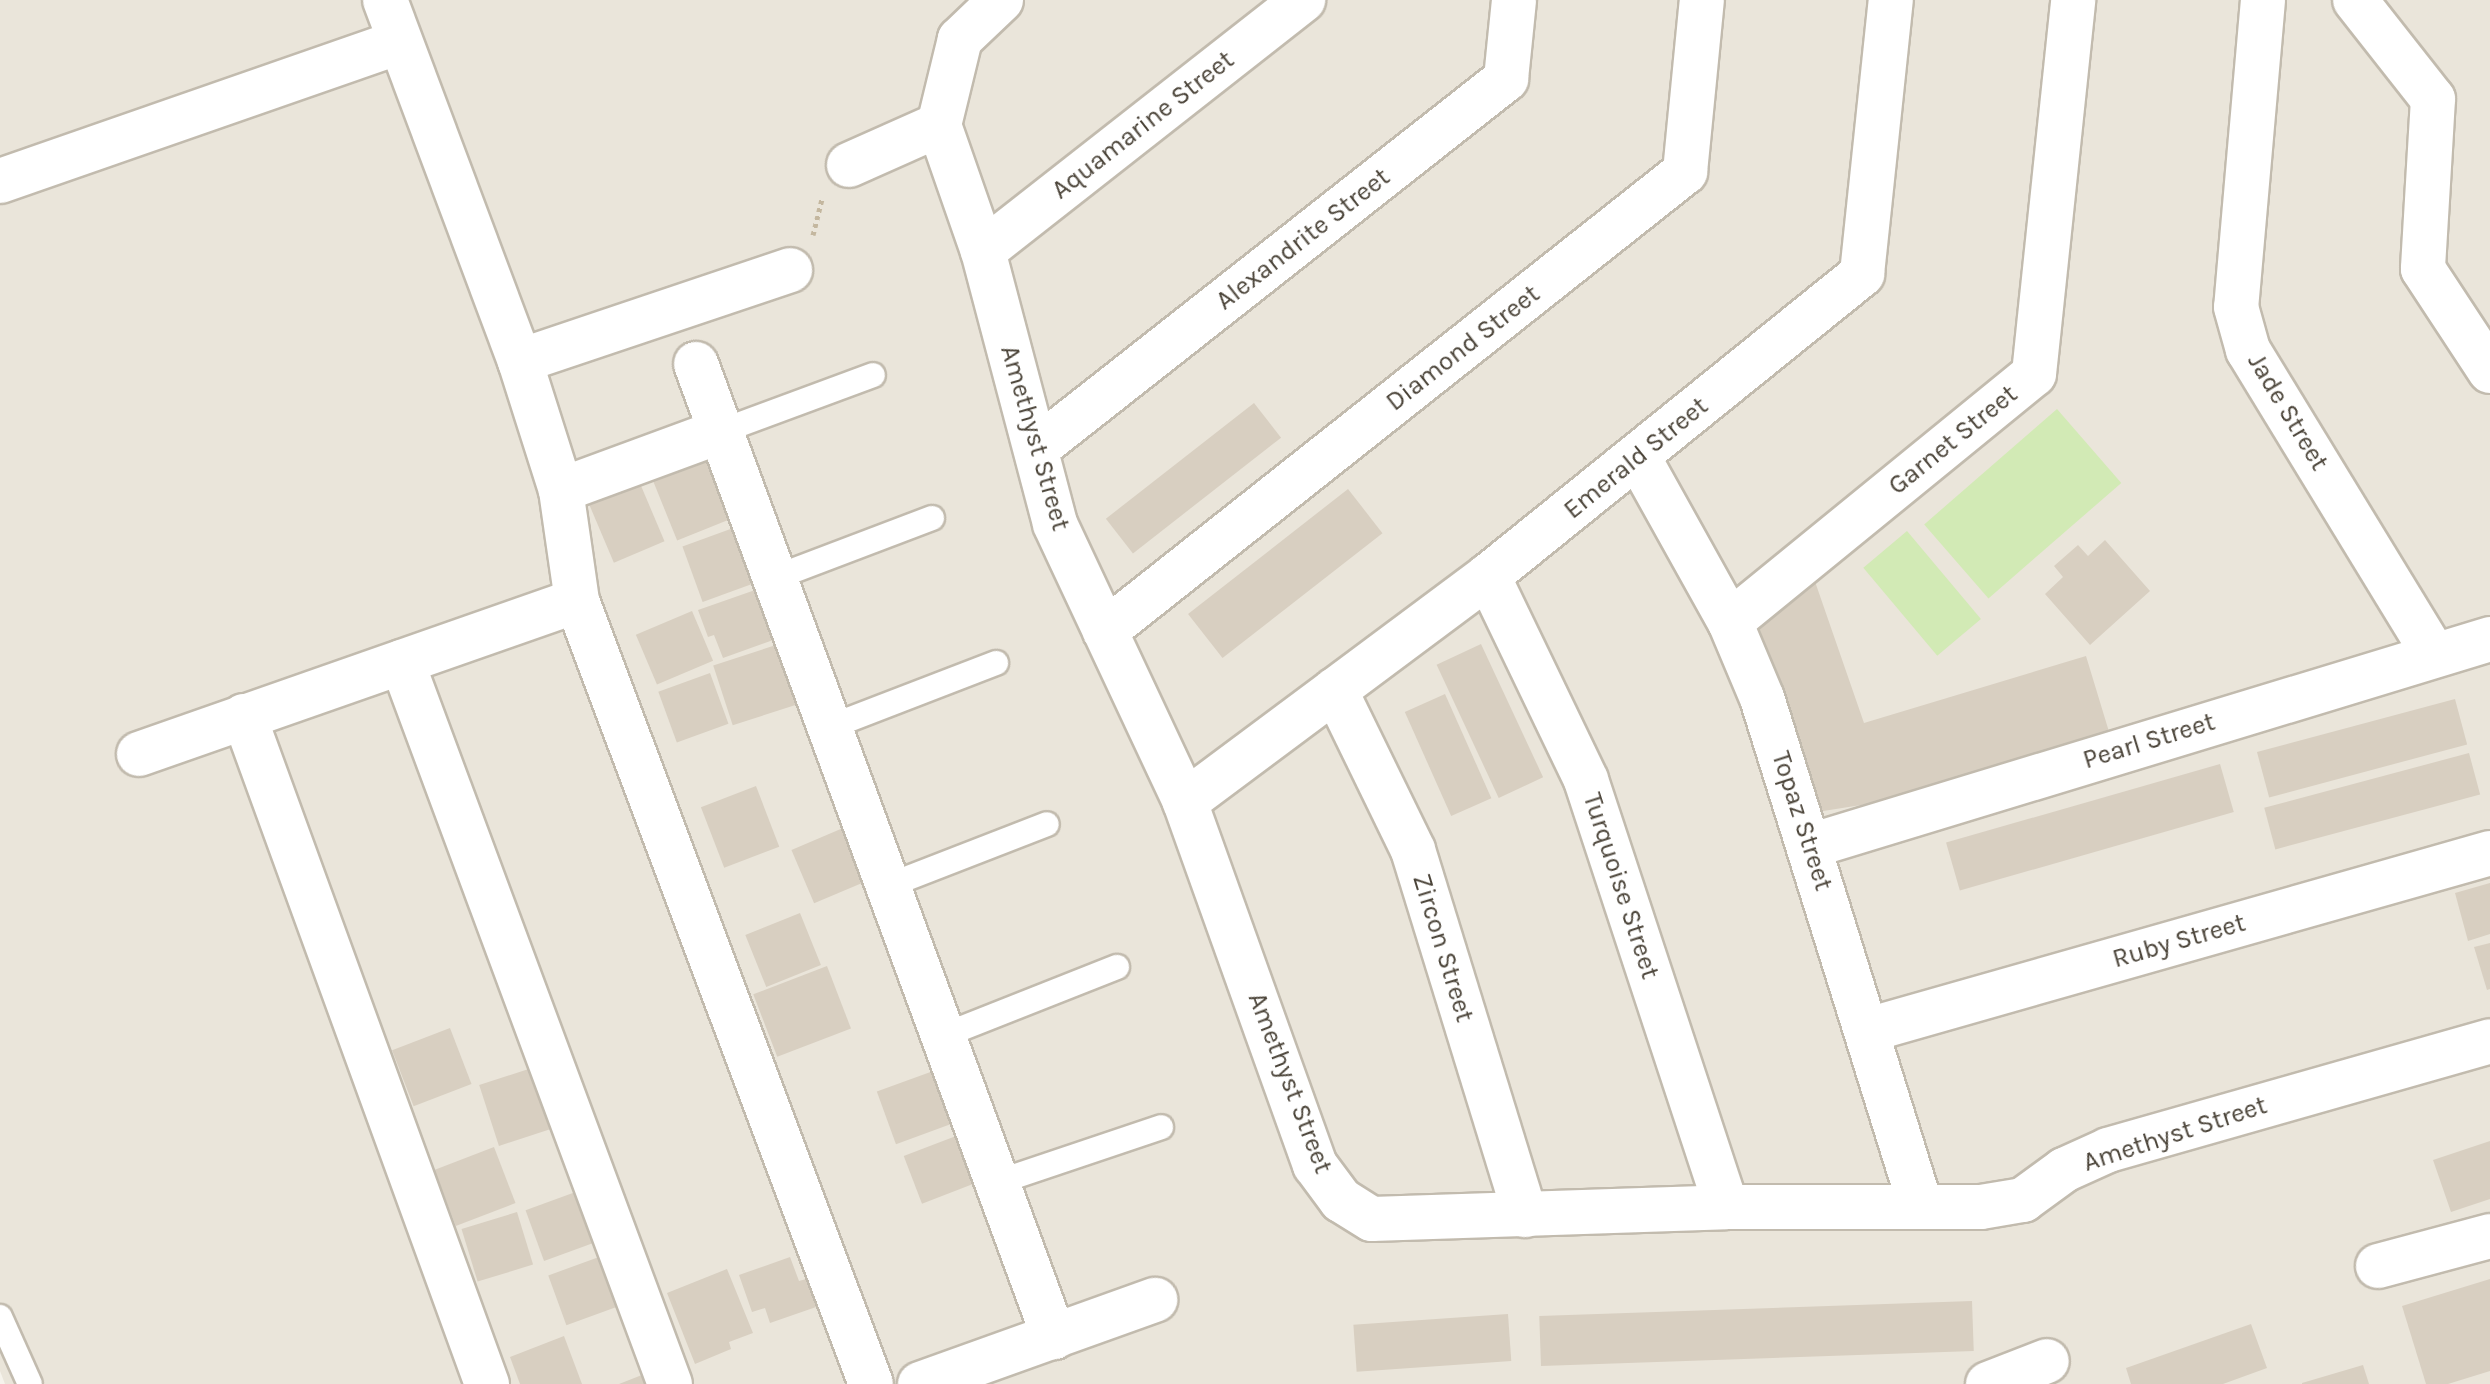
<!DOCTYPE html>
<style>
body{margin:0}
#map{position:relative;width:2490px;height:1384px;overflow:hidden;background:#f6f3ec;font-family:Karla,sans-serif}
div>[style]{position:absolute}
.residential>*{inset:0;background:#eae5da}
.green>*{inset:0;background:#d2eab5;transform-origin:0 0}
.building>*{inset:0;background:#d8cfc1;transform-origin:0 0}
.path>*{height:5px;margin-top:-2.5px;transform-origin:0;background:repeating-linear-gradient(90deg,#c4b79f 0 4px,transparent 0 8px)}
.roads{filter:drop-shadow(2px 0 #c2bbae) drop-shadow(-2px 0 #c2bbae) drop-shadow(0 2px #c2bbae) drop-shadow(0 -2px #c2bbae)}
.service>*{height:24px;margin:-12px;padding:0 12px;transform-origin:12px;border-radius:12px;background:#fff}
.minor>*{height:44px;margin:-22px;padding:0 22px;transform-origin:22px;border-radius:22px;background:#fff}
span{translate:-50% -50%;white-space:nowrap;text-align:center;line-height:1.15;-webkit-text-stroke:6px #fff;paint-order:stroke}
.street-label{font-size:26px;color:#4b4439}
</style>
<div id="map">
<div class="residential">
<i style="clip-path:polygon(0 0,2490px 0,2490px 1384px,5px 1384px,0 1371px)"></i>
</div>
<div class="green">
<i style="left:2057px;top:409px;width:98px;height:176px;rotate:49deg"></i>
<i style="left:1907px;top:531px;width:115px;height:57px;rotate:50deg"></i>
</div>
<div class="building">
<i style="left:1254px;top:403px;width:44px;height:188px;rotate:52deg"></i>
<i style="left:703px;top:447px;width:77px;height:59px;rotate:68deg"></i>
<i style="left:636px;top:474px;width:73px;height:55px;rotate:67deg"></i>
<i style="left:1348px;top:489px;width:56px;height:203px;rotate:52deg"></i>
<i style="left:736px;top:527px;width:59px;height:57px;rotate:70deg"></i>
<i style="clip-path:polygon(2105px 540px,2150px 591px,2090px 645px,2045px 594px,2063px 577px,2054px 566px,2078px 545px,2088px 556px)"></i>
<i style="clip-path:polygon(1811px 570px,1864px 723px,2086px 656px,2110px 735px,1899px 799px,1817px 812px,1750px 620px)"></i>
<i style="clip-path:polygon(758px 589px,776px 639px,723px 658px,714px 635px,708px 637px,698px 610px)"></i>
<i style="left:692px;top:611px;width:54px;height:61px;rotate:67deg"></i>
<i style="left:1481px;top:644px;width:147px;height:49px;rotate:65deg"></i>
<i style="left:776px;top:645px;width:63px;height:66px;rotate:72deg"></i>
<i style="left:710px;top:673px;width:54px;height:55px;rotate:70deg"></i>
<i style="left:1445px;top:694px;width:114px;height:44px;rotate:66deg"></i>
<i style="left:2455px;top:699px;width:47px;height:205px;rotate:75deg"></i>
<i style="left:2469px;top:753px;width:43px;height:212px;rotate:75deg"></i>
<i style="left:2220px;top:764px;width:50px;height:285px;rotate:74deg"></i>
<i style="left:756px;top:786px;width:65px;height:59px;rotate:69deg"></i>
<i style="left:843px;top:828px;width:58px;height:56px;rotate:67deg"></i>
<i style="clip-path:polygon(2490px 883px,2490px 934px,2468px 941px,2455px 893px)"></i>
<i style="left:800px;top:913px;width:56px;height:59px;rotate:68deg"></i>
<i style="clip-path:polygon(2490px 943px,2490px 989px,2487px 990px,2474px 947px)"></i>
<i style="left:827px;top:966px;width:67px;height:79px;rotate:69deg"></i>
<i style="left:450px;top:1028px;width:60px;height:62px;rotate:69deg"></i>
<i style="left:541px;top:1065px;width:64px;height:65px;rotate:72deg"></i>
<i style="left:936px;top:1070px;width:56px;height:63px;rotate:70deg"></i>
<i style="left:956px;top:1136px;width:51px;height:56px;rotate:69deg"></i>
<i style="clip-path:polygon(2490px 1141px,2490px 1199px,2451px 1212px,2433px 1160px)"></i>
<i style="left:494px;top:1147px;width:60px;height:64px;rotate:69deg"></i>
<i style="left:581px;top:1190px;width:54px;height:59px;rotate:70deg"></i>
<i style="left:517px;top:1212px;width:55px;height:58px;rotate:73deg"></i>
<i style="left:599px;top:1257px;width:53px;height:54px;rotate:70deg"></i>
<i style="clip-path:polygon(790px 1257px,799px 1281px,810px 1278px,819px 1306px,770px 1323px,765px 1308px,752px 1312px,739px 1275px)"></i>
<i style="clip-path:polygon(727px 1269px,753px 1333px,729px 1342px,731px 1349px,695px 1364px,667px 1293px)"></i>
<i style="clip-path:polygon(2490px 1279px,2490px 1371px,2448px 1384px,2426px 1384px,2402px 1306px)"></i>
<i style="left:1972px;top:1301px;width:50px;height:433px;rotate:88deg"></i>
<i style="left:1508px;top:1314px;width:47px;height:155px;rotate:86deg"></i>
<i style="clip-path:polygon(2251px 1324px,2267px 1368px,2223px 1384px,2131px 1384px,2126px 1368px)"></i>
<i style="clip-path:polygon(564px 1336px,582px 1384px,520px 1384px,510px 1357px)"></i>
<i style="clip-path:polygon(2363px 1365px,2369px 1384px,2302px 1384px,2302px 1383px)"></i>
<i style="clip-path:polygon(647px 1373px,652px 1384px,619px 1384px)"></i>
</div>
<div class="path">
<i style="left:813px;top:235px;width:38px;rotate:-76deg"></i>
</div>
<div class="roads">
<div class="service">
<i style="left:719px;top:432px;width:164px;rotate:-20.3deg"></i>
<i style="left:774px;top:578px;width:169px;rotate:-20.8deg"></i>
<i style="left:830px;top:727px;width:178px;rotate:-21.1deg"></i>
<i style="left:890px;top:885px;width:168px;rotate:-21.2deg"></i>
<i style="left:945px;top:1035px;width:185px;rotate:-21.6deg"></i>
<i style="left:998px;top:1182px;width:172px;rotate:-18.6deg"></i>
<i style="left:0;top:1317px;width:73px;rotate:65.9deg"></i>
</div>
<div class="minor">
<i style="left:385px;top:0;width:385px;rotate:69.5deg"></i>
<i style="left:520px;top:361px;width:135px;rotate:72.4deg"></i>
<i style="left:561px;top:490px;width:112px;rotate:81.8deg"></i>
<i style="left:577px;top:601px;width:836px;rotate:69.42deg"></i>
<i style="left:1001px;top:0;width:57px;rotate:136.4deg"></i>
<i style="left:960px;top:39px;width:89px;rotate:103.7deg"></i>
<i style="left:939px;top:125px;width:133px;rotate:70.8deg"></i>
<i style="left:983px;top:251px;width:282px;rotate:75.2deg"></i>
<i style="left:1055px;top:524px;width:307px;rotate:64.9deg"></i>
<i style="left:1185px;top:802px;width:386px;rotate:70.3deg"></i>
<i style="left:1315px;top:1165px;width:44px;rotate:53.4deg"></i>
<i style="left:1341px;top:1200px;width:36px;rotate:32deg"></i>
<i style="left:1372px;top:1219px;width:354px;rotate:-1.9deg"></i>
<i style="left:1726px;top:1207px;width:255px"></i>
<i style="left:1981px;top:1207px;width:43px;rotate:-9.5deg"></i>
<i style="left:2023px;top:1200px;width:51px;rotate:-36.2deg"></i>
<i style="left:2064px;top:1170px;width:48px;rotate:-24.4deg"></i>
<i style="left:2108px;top:1150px;width:397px;rotate:-15.9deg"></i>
<i style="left:2263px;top:0;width:308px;rotate:95deg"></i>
<i style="left:2236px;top:307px;width:45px;rotate:74.4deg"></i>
<i style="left:2248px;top:350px;width:355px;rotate:58.6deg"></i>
<i style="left:2355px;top:0;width:126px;rotate:51.8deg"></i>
<i style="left:2433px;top:99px;width:170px;rotate:93.4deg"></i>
<i style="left:2423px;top:269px;width:122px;rotate:56.7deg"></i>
<i style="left:849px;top:165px;width:98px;rotate:-24deg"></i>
<i style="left:0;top:181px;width:423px;rotate:-19.2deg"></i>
<i style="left:983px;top:251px;width:407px;rotate:-38.1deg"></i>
<i style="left:520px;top:361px;width:285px;rotate:-18.6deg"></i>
<i style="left:696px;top:364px;width:1037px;rotate:69.8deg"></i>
<i style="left:1037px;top:448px;width:597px;rotate:-38.19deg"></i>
<i style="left:1506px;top:79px;width:79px;rotate:-84.2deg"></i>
<i style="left:1638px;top:457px;width:189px;rotate:60.9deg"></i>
<i style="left:1730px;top:622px;width:82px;rotate:67.2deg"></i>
<i style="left:1762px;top:698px;width:530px;rotate:72.66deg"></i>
<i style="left:561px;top:490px;width:168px;rotate:-20.2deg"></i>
<i style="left:1488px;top:576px;width:226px;rotate:64.3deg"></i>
<i style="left:1586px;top:780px;width:449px;rotate:71.8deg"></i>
<i style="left:1730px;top:622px;width:392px;rotate:-39.2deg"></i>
<i style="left:2034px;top:374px;width:376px;rotate:-84deg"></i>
<i style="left:1105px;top:631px;width:740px;rotate:-38.36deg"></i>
<i style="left:1685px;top:172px;width:173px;rotate:-84.4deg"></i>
<i style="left:402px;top:662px;width:770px;rotate:69.64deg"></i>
<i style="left:1335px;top:690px;width:178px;rotate:64deg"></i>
<i style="left:1413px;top:850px;width:382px;rotate:72.9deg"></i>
<i style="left:244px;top:716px;width:711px;rotate:70.01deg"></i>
<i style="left:139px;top:754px;width:464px;rotate:-19.3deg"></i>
<i style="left:1185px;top:802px;width:378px;rotate:-36.7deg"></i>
<i style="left:1488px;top:576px;width:481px;rotate:-38.9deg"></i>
<i style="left:1862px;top:274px;width:276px;rotate:-84deg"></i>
<i style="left:1810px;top:846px;width:711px;rotate:-16.93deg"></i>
<i style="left:1868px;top:1030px;width:647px;rotate:-15.88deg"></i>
<i style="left:2378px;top:1266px;width:116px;rotate:-15deg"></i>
<i style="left:920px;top:1384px;width:250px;rotate:-19.7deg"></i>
<i style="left:1988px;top:1384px;width:63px;rotate:-21.3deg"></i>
</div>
</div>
<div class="street-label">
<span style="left:1143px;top:125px;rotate:-38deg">Aquamarine Street</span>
<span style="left:1303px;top:239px;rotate:-38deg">Alexandrite Street</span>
<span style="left:1463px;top:348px;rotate:-38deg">Diamond Street</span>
<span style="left:2288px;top:412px;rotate:59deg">Jade Street</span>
<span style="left:1035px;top:438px;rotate:74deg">Amethyst Street</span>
<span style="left:1953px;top:440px;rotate:-39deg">Garnet Street</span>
<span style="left:1636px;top:458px;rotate:-39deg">Emerald Street</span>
<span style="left:2149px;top:741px;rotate:-17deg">Pearl Street</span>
<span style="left:1802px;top:821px;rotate:72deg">Topaz Street</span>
<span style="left:1621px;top:886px;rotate:72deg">Turquoise Street</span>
<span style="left:2179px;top:941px;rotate:-16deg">Ruby Street</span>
<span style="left:1443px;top:948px;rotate:73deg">Zircon Street</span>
<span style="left:1290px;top:1083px;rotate:69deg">Amethyst Street</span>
<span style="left:2175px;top:1134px;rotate:-18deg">Amethyst Street</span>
</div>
</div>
